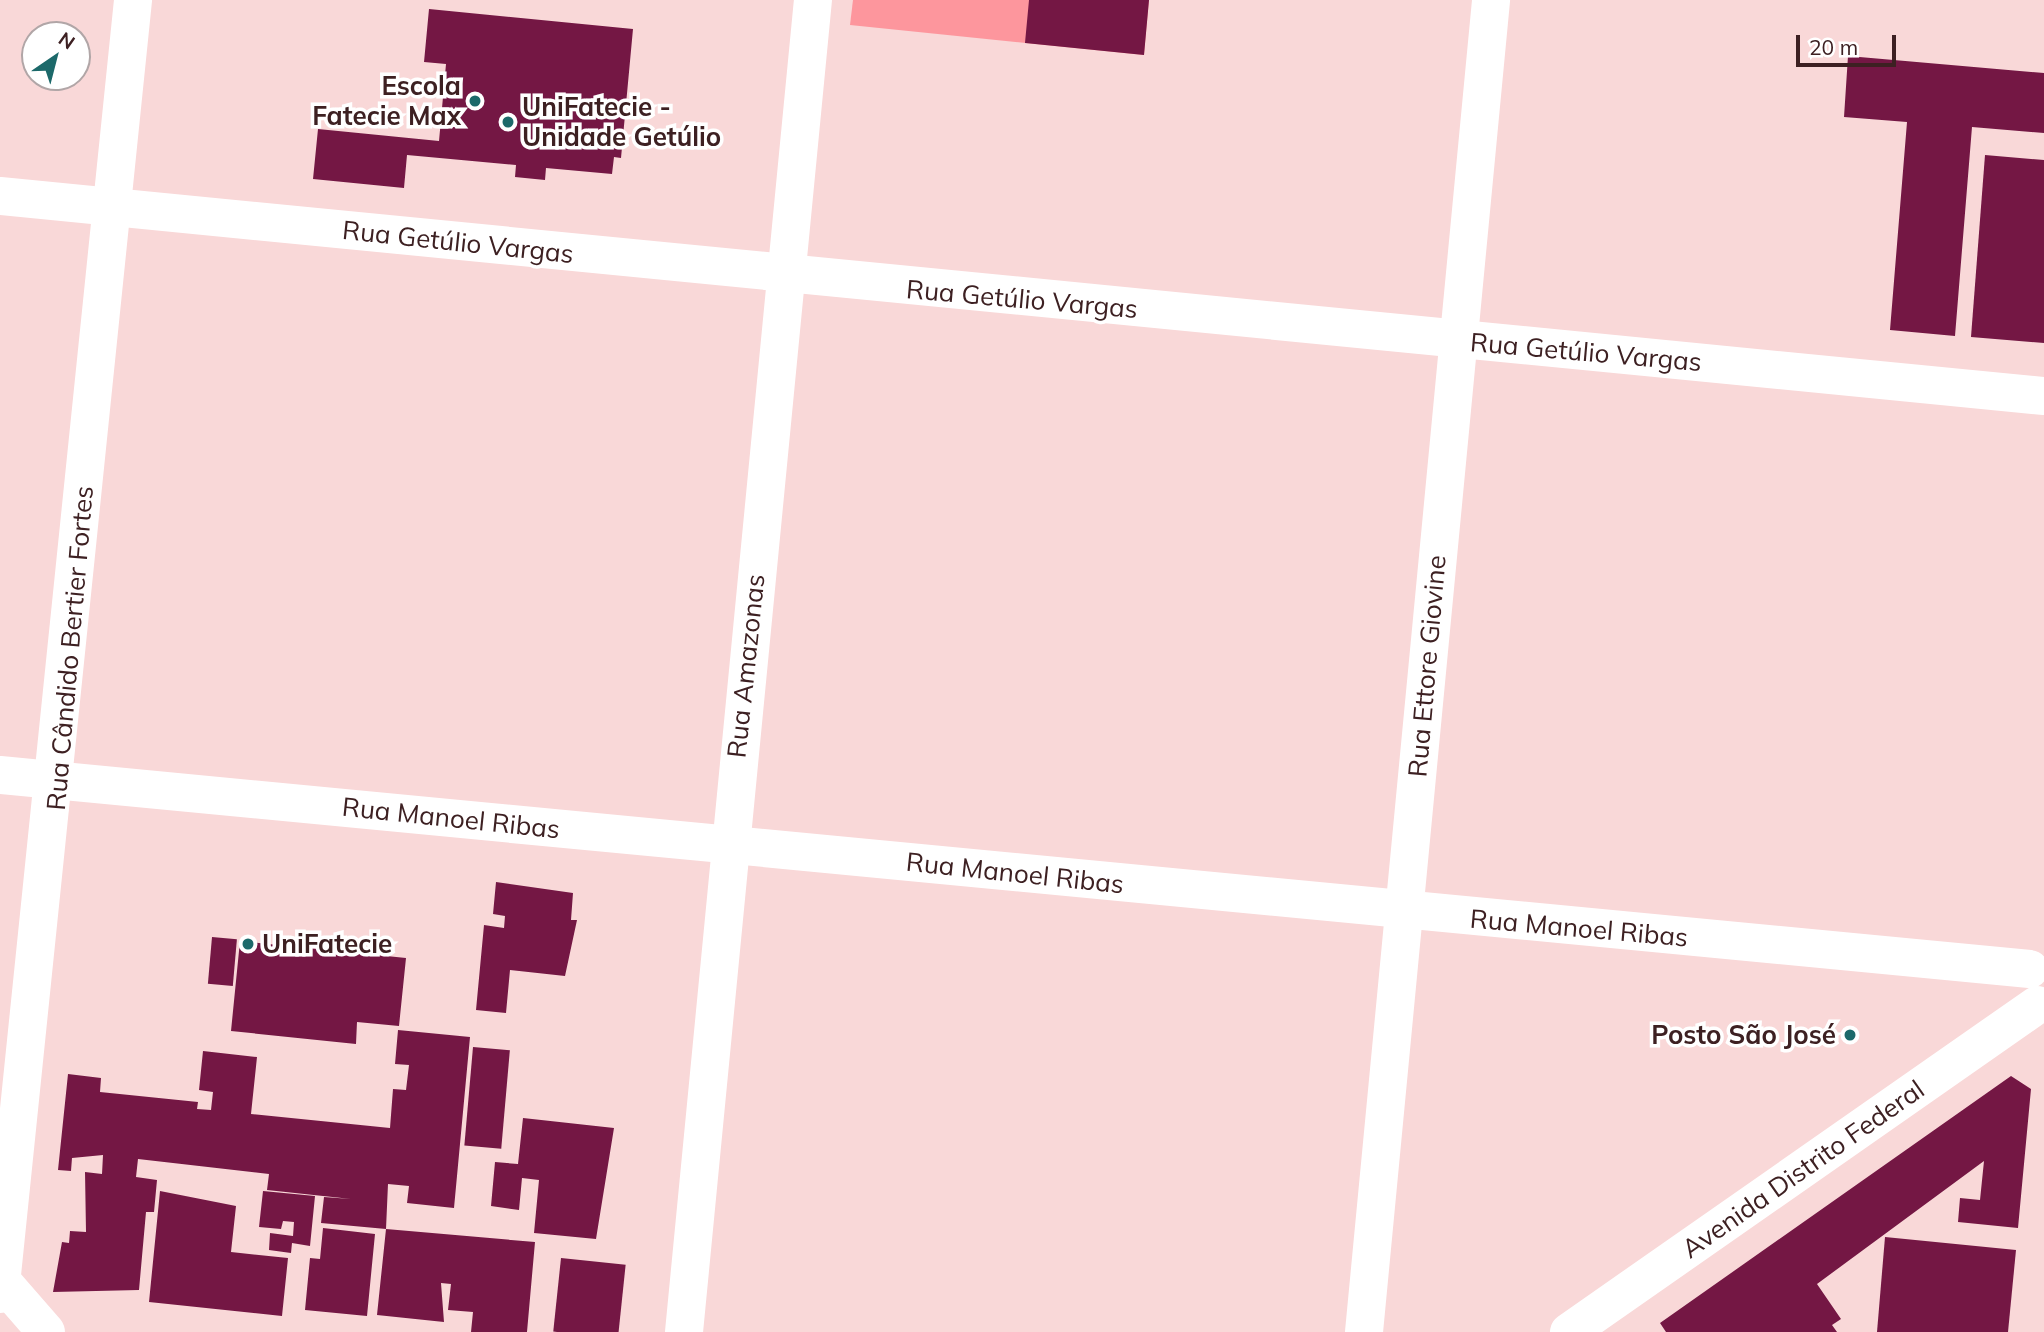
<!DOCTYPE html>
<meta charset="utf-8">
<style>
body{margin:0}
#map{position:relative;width:2044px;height:1332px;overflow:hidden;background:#f9d8d8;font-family:Mulish,sans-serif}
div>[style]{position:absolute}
.green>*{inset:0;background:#fd969d}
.building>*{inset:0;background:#741744;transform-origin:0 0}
.minor>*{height:38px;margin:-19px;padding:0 19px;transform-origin:19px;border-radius:19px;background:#fff}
.dots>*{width:19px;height:19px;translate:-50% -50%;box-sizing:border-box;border:4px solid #fff;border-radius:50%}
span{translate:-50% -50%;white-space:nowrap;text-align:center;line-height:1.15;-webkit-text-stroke:7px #fff;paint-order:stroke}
.poi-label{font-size:26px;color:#3d2022;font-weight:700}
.right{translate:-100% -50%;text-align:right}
.left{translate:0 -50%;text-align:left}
.street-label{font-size:26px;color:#3d2022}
.north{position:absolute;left:21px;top:21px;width:70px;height:70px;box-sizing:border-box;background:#fff;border:2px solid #b1a6a7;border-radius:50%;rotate:35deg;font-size:19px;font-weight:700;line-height:28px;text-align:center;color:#3d2022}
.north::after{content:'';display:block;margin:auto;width:24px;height:32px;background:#1c696a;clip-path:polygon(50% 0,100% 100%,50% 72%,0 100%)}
.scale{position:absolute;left:1796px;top:35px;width:100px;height:32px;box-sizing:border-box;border:4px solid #3d2022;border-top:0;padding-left:9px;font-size:21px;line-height:24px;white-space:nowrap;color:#3d2022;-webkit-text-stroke:5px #fff;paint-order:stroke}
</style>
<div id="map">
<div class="green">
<i style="clip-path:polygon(853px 0,1149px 0,1144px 55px,850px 25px)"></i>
</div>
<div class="building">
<i style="clip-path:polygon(1029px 0,1149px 0,1144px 55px,1025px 43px)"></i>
<i style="clip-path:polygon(429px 9px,633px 29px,621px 158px,614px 157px,612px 174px,546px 168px,545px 180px,515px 177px,516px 165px,407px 155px,404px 188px,313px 179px,318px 129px,439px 141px,446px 64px,424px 62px)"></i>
<i style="clip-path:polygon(1848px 56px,2044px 73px,2044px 133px,1972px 127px,1955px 336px,1890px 330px,1907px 122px,1844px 117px)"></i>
<i style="clip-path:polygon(1985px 155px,2044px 160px,2044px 343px,1971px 337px)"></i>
<i style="clip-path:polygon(496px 882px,573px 893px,571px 920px,577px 920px,565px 976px,510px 970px,506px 1013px,476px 1010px,484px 925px,504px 928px,505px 916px,493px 914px)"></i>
<i style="left:212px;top:937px;width:25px;height:47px;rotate:5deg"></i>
<i style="clip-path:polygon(240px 941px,406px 958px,399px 1026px,357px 1022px,356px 1044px,231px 1031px)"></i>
<i style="clip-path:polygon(398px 1030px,470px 1037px,454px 1208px,407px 1203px,409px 1186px,388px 1184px,386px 1229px,321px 1223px,324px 1197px,351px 1199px,267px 1190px,269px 1174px,138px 1159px,136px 1177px,157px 1180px,154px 1212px,146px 1212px,139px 1290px,53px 1292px,62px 1242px,69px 1243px,70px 1231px,86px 1232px,85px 1172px,102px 1174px,103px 1155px,72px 1158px,71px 1171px,58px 1170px,68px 1074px,101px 1078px,100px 1092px,198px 1102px,197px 1109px,211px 1110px,213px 1092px,199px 1090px,203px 1051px,257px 1057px,251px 1114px,390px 1128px,393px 1089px,406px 1090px,409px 1065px,395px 1064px)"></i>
<i style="left:473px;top:1047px;width:37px;height:99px;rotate:5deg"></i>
<i style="clip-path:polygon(2011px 1076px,2031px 1089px,2018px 1228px,1958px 1222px,1960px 1198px,1980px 1200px,1984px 1161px,1817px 1284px,1841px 1319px,1832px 1325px,1837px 1332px,1666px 1332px,1660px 1323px)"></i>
<i style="clip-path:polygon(523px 1118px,614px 1128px,596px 1239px,534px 1233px,539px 1180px,522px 1178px,519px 1210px,491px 1206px,495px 1162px,518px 1164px)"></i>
<i style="clip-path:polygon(160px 1191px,236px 1206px,231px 1252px,288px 1258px,282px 1316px,149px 1302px)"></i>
<i style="clip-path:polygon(263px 1191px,315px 1196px,310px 1246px,292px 1243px,291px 1253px,269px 1250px,270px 1233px,293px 1236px,294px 1222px,283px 1221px,281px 1229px,259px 1227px)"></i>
<i style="clip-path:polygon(323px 1228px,375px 1234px,367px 1316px,305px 1310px,310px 1258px,320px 1259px)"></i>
<i style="clip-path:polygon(386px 1229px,535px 1242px,527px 1332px,471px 1332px,473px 1312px,448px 1310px,451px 1284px,441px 1283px,444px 1322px,377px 1315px)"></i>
<i style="clip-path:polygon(1885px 1237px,2016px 1250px,2008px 1332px,1877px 1332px)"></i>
<i style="left:561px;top:1258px;width:65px;height:74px;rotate:6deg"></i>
</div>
<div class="minor">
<i style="left:0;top:196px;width:2054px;rotate:5.59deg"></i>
<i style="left:0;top:775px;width:2039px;rotate:5.46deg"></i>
<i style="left:0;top:1279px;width:70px;rotate:49deg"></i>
<i style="left:0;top:1294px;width:1301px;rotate:-84.13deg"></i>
<i style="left:684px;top:1332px;width:1338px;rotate:-84.47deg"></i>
<i style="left:1364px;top:1332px;width:1338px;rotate:-84.55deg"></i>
<i style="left:1569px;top:1332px;width:571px;rotate:-34.94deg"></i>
</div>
<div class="dots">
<i style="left:475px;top:101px;background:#1c696a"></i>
<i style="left:508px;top:122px;background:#1c696a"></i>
<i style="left:248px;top:944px;background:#1c696a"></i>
<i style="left:1850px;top:1035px;background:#1c696a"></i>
</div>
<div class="poi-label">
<span class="right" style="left:461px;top:101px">Escola<br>Fatecie Max</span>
<span class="left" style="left:522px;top:122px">UniFatecie -<br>Unidade Getúlio</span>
<span class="left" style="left:262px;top:944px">UniFatecie</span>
<span class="right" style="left:1836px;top:1035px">Posto São José</span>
</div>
<div class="street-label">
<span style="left:458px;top:242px;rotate:6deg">Rua Getúlio Vargas</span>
<span style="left:1022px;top:299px;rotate:5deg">Rua Getúlio Vargas</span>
<span style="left:1586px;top:352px;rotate:5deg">Rua Getúlio Vargas</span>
<span style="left:70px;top:648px;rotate:-85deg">Rua Cândido Bertier Fortes</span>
<span style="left:746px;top:666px;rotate:-84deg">Rua Amazonas</span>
<span style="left:1427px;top:666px;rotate:-85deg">Rua Ettore Giovine</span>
<span style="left:451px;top:818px;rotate:6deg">Rua Manoel Ribas</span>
<span style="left:1015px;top:873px;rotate:6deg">Rua Manoel Ribas</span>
<span style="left:1579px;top:928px;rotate:5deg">Rua Manoel Ribas</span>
<span style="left:1803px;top:1169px;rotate:-35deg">Avenida Distrito Federal</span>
</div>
<div class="north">N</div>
<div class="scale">20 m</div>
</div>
